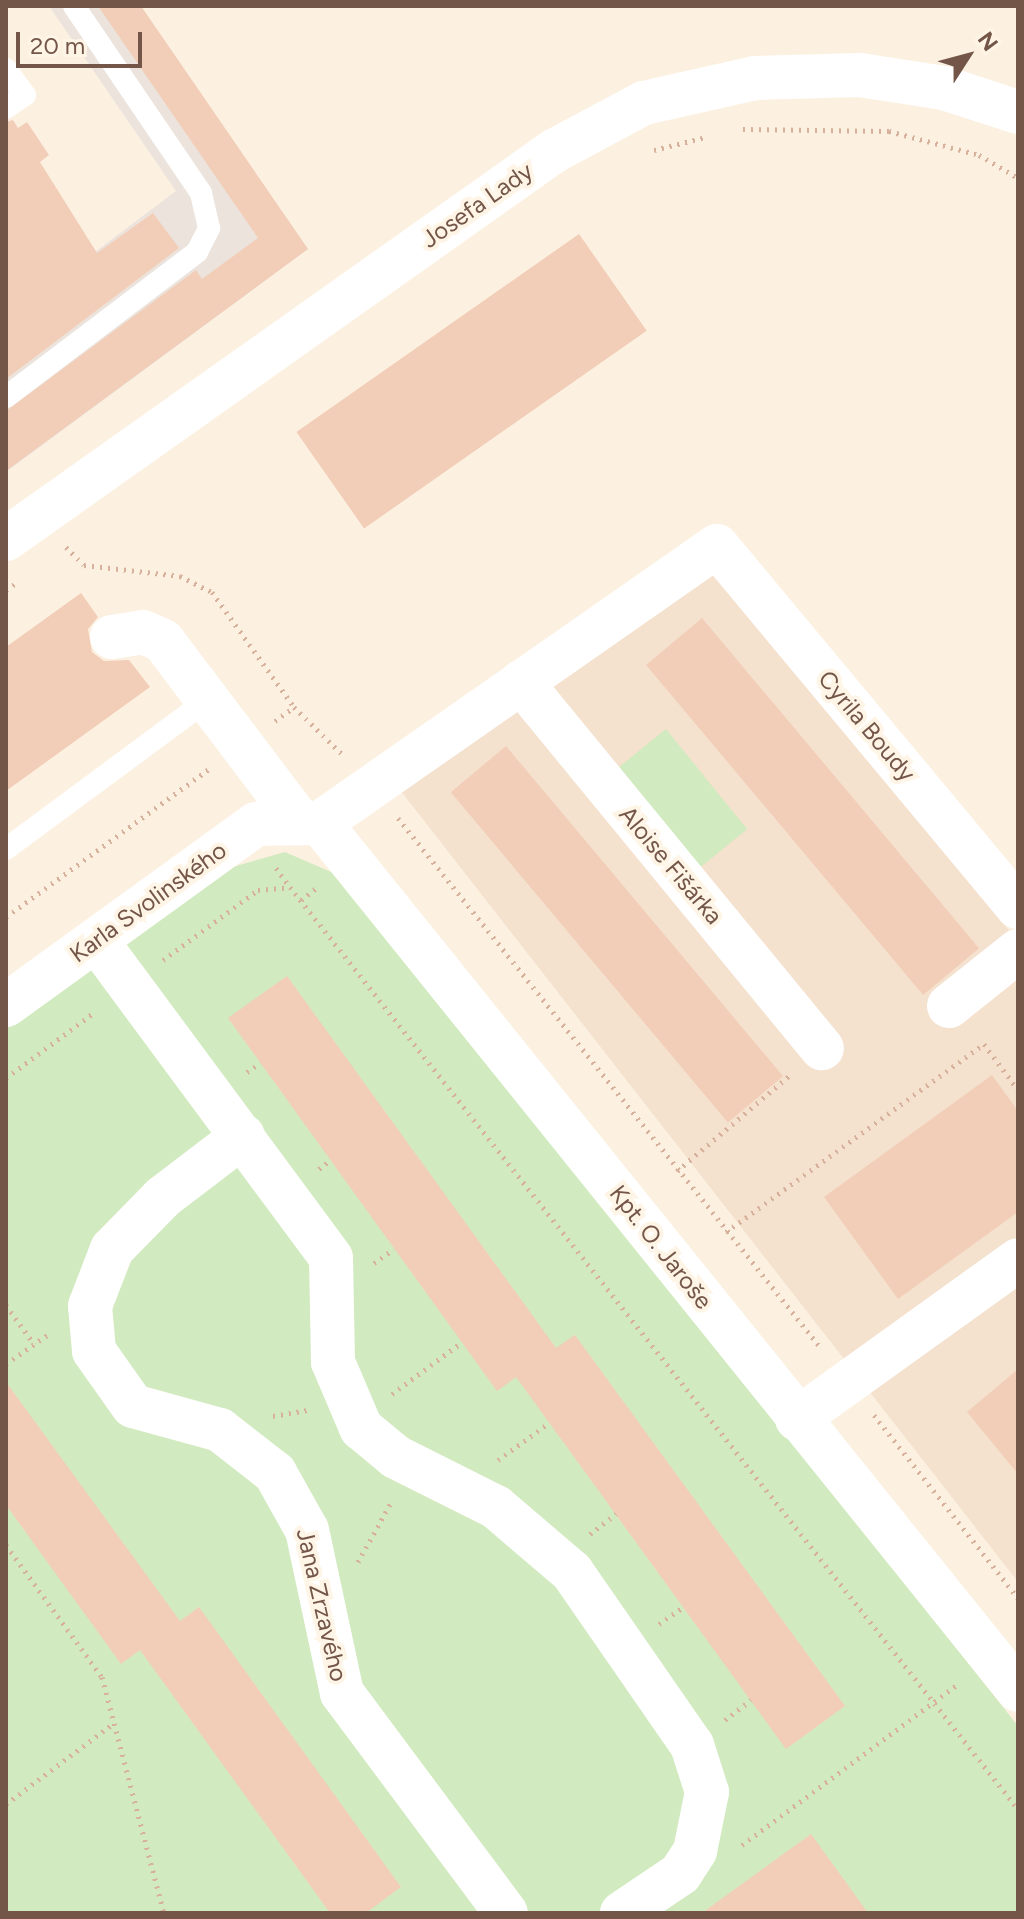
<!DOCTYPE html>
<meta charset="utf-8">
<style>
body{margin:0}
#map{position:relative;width:1024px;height:1919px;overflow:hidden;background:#fcf1e1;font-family:Figtree,sans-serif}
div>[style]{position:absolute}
.residential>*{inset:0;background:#f4e2cf}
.industrial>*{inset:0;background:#ebe3dc}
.green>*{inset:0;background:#d2eabf;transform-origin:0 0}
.building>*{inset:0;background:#f2ceb8;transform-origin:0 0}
.path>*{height:5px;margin-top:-2.5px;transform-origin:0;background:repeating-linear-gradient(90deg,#d7b19c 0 2px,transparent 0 8px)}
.lane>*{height:22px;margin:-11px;padding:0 11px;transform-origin:11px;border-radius:11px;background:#fff}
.street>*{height:44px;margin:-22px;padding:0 22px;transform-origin:22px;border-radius:22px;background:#fff}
.secondary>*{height:44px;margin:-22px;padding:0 22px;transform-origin:22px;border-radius:22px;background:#fff}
span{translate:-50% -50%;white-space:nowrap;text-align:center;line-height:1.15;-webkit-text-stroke:8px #fff5e7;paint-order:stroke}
.street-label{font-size:24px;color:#745648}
.frame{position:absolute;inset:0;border:8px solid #745648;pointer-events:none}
.north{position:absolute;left:928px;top:16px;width:80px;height:80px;-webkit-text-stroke:6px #fff5e7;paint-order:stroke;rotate:54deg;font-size:22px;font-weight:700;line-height:32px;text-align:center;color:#745648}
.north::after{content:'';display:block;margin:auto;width:28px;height:36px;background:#745648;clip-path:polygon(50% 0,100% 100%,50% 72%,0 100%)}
.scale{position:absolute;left:16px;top:32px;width:126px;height:36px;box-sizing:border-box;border:4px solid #745648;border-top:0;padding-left:10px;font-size:24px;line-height:28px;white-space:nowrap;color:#745648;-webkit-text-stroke:6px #fff5e7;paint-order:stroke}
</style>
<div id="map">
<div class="residential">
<i style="clip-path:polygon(715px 573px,1018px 941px,1018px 1582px,400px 790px)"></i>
</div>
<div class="industrial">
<i style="clip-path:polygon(49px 6px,139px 6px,308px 249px,6px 472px,6px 319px,176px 191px)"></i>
</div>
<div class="green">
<i style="left:666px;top:729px;width:129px;height:65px;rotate:51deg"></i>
<i style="clip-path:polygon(285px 852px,345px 878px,1018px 1726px,1018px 1913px,6px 1913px,6px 1029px,229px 868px)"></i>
</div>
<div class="building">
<i style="clip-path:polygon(98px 6px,141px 6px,308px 249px,6px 471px,6px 411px,196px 270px,202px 279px,258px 238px)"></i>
<i style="clip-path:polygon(13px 120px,18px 128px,27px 122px,49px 155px,40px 162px,97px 253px,153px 213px,179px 248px,6px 379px,6px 122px)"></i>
<i style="left:579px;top:234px;width:118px;height:345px;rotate:55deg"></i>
<i style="clip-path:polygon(81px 593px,98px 617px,88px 629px,92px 652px,104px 661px,129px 660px,150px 687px,6px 791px,6px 647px)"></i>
<i style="left:702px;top:618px;width:431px;height:73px;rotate:50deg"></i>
<i style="left:506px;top:746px;width:431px;height:72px;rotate:50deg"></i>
<i style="clip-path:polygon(287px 976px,556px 1348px,575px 1335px,845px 1706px,786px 1749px,516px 1377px,497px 1391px,228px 1018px)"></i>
<i style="clip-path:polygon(992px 1075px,1018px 1111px,1018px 1212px,898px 1299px,824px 1197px)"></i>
<i style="clip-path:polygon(1018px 1369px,1018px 1474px,967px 1412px)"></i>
<i style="clip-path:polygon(6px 1382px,180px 1621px,199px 1607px,401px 1887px,366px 1913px,330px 1913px,140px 1650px,121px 1664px,6px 1505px)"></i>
<i style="clip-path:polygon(811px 1834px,868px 1913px,702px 1913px)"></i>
</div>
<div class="path">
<i style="left:743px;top:129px;width:146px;rotate:0.8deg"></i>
<i style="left:889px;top:131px;width:93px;rotate:14.9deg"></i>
<i style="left:979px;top:155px;width:45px;rotate:30.5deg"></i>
<i style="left:654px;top:150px;width:54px;rotate:-14deg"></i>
<i style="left:66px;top:547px;width:25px;rotate:45deg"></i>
<i style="left:84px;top:565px;width:97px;rotate:6.5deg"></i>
<i style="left:180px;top:576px;width:36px;rotate:27deg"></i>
<i style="left:212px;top:592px;width:141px;rotate:54.5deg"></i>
<i style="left:6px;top:590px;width:14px;rotate:-34deg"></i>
<i style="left:275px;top:721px;width:24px;rotate:-36deg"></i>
<i style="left:294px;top:707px;width:70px;rotate:44.4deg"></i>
<i style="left:398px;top:818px;width:678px;rotate:51.41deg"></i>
<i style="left:276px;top:868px;width:22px;rotate:54deg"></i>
<i style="left:301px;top:900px;width:23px;rotate:-38deg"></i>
<i style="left:6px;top:917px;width:251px;rotate:-36.1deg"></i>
<i style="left:163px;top:960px;width:118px;rotate:-36.4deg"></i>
<i style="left:258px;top:890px;width:32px;rotate:-5deg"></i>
<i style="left:290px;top:887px;width:1175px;rotate:51.71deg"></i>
<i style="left:247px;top:1072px;width:16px;rotate:-35deg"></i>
<i style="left:6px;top:1078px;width:111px;rotate:-36.6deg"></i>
<i style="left:319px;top:1169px;width:14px;rotate:-39deg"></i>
<i style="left:677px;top:1171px;width:147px;rotate:-40.3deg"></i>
<i style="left:726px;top:1232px;width:319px;rotate:-36.1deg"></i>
<i style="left:984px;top:1044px;width:57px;rotate:53.5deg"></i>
<i style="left:374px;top:1263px;width:24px;rotate:-35deg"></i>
<i style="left:6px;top:1305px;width:48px;rotate:54.3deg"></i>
<i style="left:6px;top:1364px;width:54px;rotate:-35.2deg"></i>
<i style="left:392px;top:1394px;width:87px;rotate:-36.6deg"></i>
<i style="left:874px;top:1415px;width:233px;rotate:51.8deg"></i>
<i style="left:273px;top:1416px;width:35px;rotate:-10deg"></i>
<i style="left:498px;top:1460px;width:63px;rotate:-36deg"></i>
<i style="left:590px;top:1534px;width:33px;rotate:-38deg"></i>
<i style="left:6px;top:1545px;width:163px;rotate:54deg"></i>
<i style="left:102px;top:1677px;width:244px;rotate:75.3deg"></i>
<i style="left:358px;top:1562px;width:70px;rotate:-60.9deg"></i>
<i style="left:659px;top:1624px;width:29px;rotate:-35deg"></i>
<i style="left:725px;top:1720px;width:33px;rotate:-38deg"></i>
<i style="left:6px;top:1804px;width:135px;rotate:-36.9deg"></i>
<i style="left:742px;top:1845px;width:269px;rotate:-36.7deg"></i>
</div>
<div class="lane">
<i style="left:6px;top:69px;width:32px;rotate:54deg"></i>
<i style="left:25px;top:95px;width:23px;rotate:146deg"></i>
<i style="left:6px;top:397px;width:240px;rotate:-37.2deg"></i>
<i style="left:197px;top:252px;width:27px;rotate:-63deg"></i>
<i style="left:209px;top:228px;width:36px;rotate:-103deg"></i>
<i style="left:201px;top:193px;width:226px;rotate:-124.2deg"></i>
<i style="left:6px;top:849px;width:252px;rotate:-36.5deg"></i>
</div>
<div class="street">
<i style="left:112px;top:637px;width:31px;rotate:-9deg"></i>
<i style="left:143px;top:632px;width:22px;rotate:24deg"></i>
<i style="left:163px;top:641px;width:222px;rotate:52.9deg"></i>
<i style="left:521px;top:682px;width:474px;rotate:50.6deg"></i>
<i style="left:320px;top:823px;width:484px;rotate:-34.9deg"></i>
<i style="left:717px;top:546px;width:470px;rotate:50.2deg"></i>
<i style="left:96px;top:940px;width:395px;rotate:53.5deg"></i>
<i style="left:331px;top:1258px;width:104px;rotate:88.9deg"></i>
<i style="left:333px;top:1362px;width:72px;rotate:67deg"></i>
<i style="left:361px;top:1428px;width:45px;rotate:39.6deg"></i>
<i style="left:396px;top:1457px;width:112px;rotate:26.6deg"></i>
<i style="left:496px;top:1507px;width:100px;rotate:40.5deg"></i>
<i style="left:572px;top:1572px;width:211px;rotate:55.3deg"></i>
<i style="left:692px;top:1745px;width:49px;rotate:72.3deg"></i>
<i style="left:707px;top:1792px;width:60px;rotate:101.5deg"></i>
<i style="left:695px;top:1851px;width:27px;rotate:123deg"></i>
<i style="left:680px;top:1874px;width:70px;rotate:146.1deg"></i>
<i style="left:6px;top:1005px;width:309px;rotate:-35.9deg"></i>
<i style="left:256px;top:824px;width:64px;rotate:-0.9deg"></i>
<i style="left:320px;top:823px;width:1113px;rotate:51.16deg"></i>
<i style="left:949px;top:1006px;width:88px;rotate:-38.6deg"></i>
<i style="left:243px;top:1136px;width:101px;rotate:142.7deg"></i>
<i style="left:163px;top:1197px;width:73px;rotate:134.4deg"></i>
<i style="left:112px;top:1249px;width:61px;rotate:111.1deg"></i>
<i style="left:90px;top:1306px;width:45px;rotate:84.9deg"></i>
<i style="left:94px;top:1351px;width:67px;rotate:54.7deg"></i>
<i style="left:133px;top:1406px;width:90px;rotate:15.4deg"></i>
<i style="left:220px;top:1430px;width:70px;rotate:38deg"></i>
<i style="left:275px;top:1473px;width:65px;rotate:60.7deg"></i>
<i style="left:307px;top:1530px;width:167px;rotate:77.9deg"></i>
<i style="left:342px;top:1693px;width:274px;rotate:53.3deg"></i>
<i style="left:797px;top:1419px;width:272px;rotate:-35.7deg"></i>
</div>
<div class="secondary">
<i style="left:6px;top:539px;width:671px;rotate:-35.3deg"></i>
<i style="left:554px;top:151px;width:102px;rotate:-28.1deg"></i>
<i style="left:644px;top:103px;width:114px;rotate:-12.7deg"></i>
<i style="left:755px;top:78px;width:105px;rotate:-1.6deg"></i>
<i style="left:860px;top:75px;width:85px;rotate:8.8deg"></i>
<i style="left:944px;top:88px;width:78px;rotate:18deg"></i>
</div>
<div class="street-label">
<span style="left:477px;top:205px;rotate:-35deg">Josefa Lady</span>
<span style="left:867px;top:726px;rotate:50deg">Cyrila Boudy</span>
<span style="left:671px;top:865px;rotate:50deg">Aloise Fišárka</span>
<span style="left:148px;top:902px;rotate:-36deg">Karla Svolinského</span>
<span style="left:661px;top:1247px;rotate:52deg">Kpt. O. Jaroše</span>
<span style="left:322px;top:1605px;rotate:77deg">Jana Zrzavého</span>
</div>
<div class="frame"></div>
<div class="north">N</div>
<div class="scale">20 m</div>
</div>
